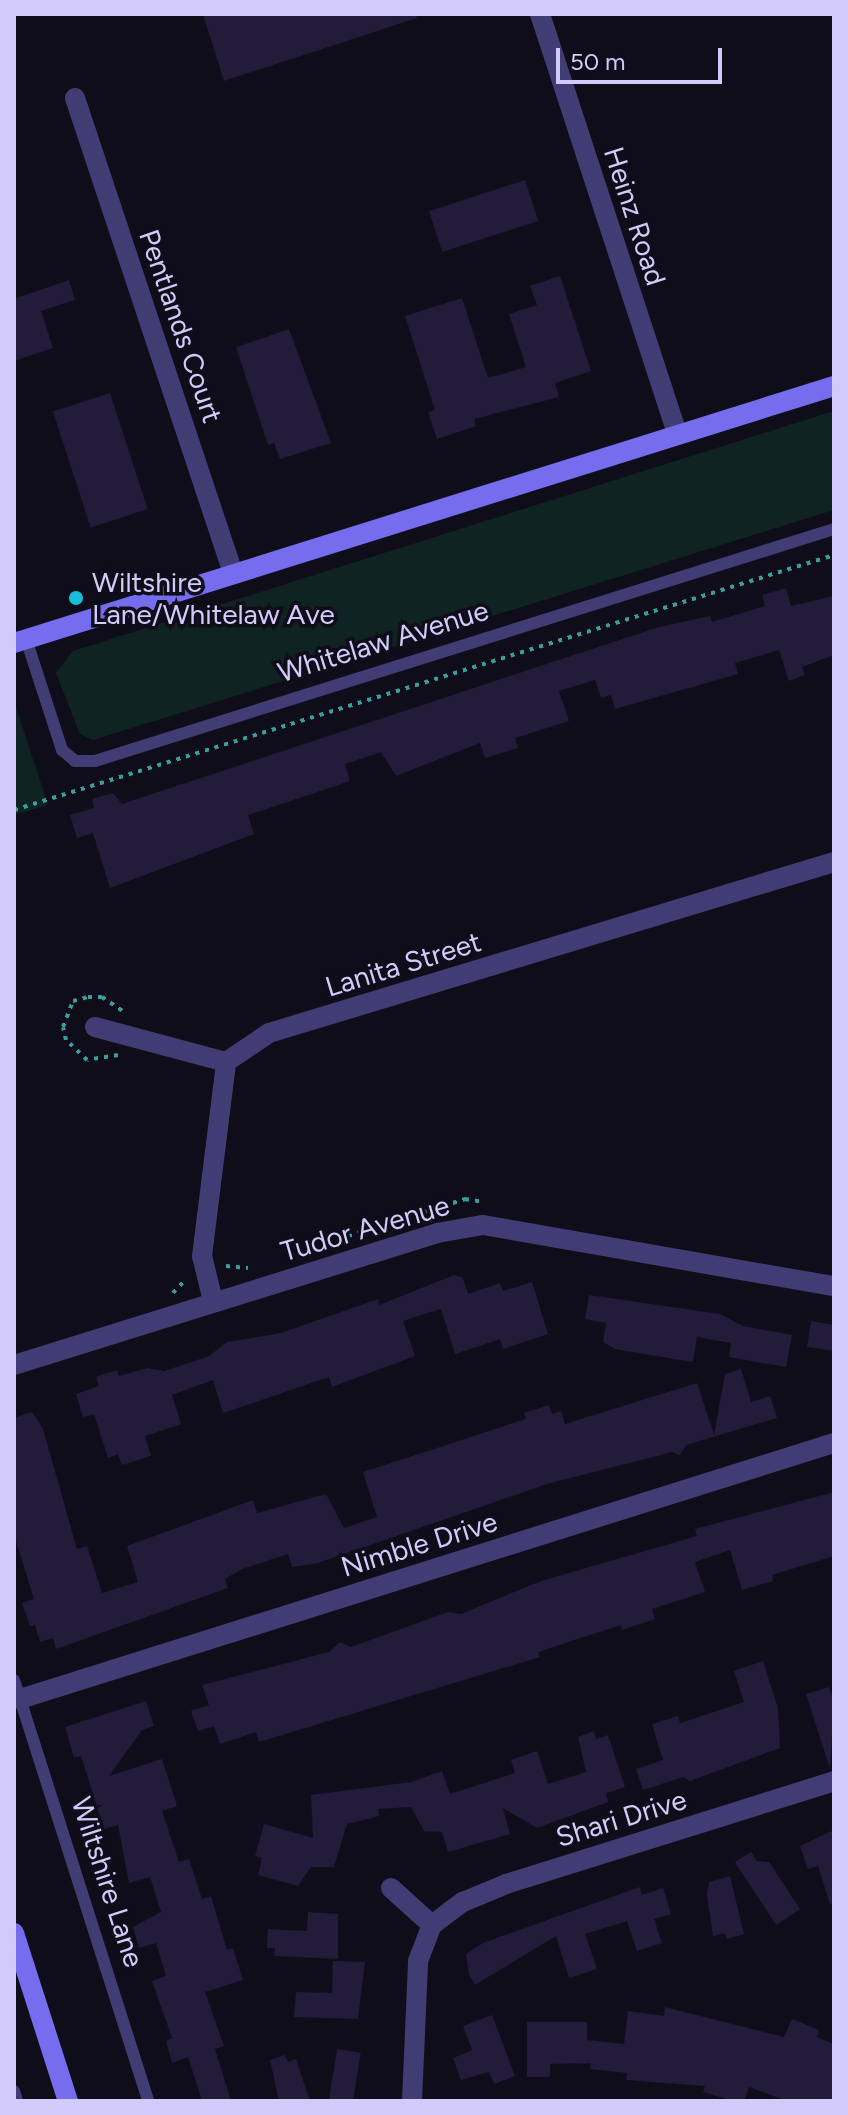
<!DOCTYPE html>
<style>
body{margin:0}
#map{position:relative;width:848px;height:2115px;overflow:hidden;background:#0f0d1a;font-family:Figtree,sans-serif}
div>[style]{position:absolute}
.green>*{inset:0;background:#102323}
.building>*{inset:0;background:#221b39;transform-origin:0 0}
.path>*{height:4px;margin-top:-2px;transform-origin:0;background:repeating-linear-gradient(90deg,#399f9d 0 4px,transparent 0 10px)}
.lane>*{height:12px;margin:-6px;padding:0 6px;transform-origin:6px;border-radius:6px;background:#413d74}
.street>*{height:20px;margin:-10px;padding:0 10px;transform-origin:10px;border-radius:10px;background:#413d74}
.secondary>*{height:20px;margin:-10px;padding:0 10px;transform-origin:10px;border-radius:10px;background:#756dee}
.dots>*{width:22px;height:22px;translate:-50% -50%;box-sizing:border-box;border:4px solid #0f0d1a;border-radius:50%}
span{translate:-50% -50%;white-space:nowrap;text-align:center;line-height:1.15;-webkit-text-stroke:7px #0f0d1a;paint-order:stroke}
.street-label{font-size:28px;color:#d2cbf9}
.poi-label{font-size:28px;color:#d2cbf9}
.left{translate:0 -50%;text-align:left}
.frame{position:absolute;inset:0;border:16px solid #d2cbf9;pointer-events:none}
.scale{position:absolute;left:556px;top:48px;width:166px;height:36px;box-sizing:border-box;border:4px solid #d2cbf9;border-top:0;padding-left:10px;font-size:24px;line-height:28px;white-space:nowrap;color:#d2cbf9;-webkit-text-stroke:6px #0f0d1a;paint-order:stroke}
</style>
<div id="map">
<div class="green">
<i style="clip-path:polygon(834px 411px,834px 510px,93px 740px,80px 734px,56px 673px,73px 651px)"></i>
<i style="clip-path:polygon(14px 701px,48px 805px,14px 815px)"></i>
</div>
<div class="building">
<i style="clip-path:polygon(203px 14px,416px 14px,417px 18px,224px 81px)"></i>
<i style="left:525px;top:180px;width:43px;height:101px;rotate:72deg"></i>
<i style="clip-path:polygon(560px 276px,591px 371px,555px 383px,559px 397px,474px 419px,476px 426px,437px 439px,428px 412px,435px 410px,405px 316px,462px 298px,488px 378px,526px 367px,509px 314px,537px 305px,530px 286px)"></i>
<i style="clip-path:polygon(69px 280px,75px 300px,41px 311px,53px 348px,14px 361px,14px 299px)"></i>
<i style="clip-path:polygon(289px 329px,331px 443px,280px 459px,274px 443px,268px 445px,236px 347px)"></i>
<i style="left:110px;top:393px;width:122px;height:60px;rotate:72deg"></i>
<i style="clip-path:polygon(786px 588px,791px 606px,834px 596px,834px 655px,802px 667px,805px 675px,789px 681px,779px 650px,735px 663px,738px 674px,615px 709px,611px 695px,601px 698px,595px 680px,559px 691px,569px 721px,515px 738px,518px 748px,485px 758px,480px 743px,396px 776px,381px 752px,345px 764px,350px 781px,248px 815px,254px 834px,110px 888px,93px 833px,77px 838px,70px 815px,94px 808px,92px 799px,113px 793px,122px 804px,659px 627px,710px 616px,712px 622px,765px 606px,762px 595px)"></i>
<i style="clip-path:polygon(454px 1275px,463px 1278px,468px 1294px,500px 1283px,503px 1291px,532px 1282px,548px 1334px,503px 1349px,500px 1339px,455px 1354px,441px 1309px,424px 1314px,403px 1321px,415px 1356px,332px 1387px,329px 1377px,223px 1413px,213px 1380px,172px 1395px,181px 1424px,145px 1436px,151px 1456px,122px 1465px,118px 1454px,108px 1458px,94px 1414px,83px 1417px,76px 1394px,99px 1386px,96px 1377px,117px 1370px,119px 1376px,147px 1368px,164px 1371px,209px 1356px,227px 1342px,281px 1333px,378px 1299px,379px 1305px)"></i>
<i style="clip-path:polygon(589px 1295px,720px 1314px,743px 1326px,792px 1335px,786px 1367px,729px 1357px,731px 1343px,697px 1337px,693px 1362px,615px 1349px,603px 1342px,606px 1323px,585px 1319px)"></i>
<i style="clip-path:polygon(811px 1321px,834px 1325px,834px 1351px,807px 1347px)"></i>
<i style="clip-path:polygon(741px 1369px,751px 1402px,770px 1396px,777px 1418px,686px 1445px,680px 1455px,672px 1452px,547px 1484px,318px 1563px,292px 1567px,288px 1554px,242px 1569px,225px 1579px,228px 1588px,56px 1649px,53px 1638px,40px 1642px,35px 1625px,30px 1626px,22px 1603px,34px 1599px,14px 1535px,14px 1418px,32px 1412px,43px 1429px,77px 1549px,87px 1546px,102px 1593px,138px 1582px,127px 1546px,253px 1500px,257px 1513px,326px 1494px,344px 1528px,377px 1517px,363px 1472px,526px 1419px,524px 1413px,549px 1405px,552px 1414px,561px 1411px,565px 1424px,697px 1383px,714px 1435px,725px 1374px)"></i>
<i style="clip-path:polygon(834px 1492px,834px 1556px,772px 1575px,773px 1581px,742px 1590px,730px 1550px,695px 1562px,705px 1592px,652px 1609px,655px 1619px,622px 1630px,621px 1625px,538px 1652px,540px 1657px,259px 1742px,256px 1732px,220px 1744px,214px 1726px,198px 1731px,191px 1711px,209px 1705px,202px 1685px,329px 1652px,340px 1642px,351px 1647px,448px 1612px,461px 1614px,541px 1581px,697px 1536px,695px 1529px)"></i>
<i style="clip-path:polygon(763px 1661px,778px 1708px,780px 1748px,690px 1781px,683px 1777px,643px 1790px,636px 1769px,663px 1760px,652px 1724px,678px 1716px,680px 1723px,744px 1702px,734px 1671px)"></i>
<i style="clip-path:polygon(829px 1687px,834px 1703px,830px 1769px,806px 1694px)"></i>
<i style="clip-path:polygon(146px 1701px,154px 1726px,142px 1730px,109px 1776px,162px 1759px,177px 1806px,162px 1811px,179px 1862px,189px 1859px,202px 1899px,211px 1896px,227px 1950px,233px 1948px,243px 1980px,205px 1992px,224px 2046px,215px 2049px,231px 2101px,202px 2101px,188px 2057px,172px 2063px,166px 2041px,172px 2038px,152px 1981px,166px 1976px,156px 1943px,139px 1948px,133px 1927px,161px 1912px,150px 1877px,129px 1883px,118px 1825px,104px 1829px,81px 1756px,74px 1758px,65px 1727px)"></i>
<i style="clip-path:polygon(594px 1731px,596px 1739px,608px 1735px,625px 1787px,606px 1793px,608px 1802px,537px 1828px,503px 1808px,510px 1834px,448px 1852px,442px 1832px,424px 1831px,411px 1807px,378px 1809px,379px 1816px,347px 1824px,334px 1867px,311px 1867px,298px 1886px,258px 1875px,262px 1858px,255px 1856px,264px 1824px,313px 1838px,311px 1795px,411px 1782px,442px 1771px,450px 1794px,515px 1773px,511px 1760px,537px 1751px,548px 1784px,586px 1772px,578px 1737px)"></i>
<i style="clip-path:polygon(834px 1830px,834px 1903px,830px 1904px,818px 1866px,808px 1869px,800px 1846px)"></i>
<i style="clip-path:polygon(751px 1852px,757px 1861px,769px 1862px,800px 1909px,776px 1925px,735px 1862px)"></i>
<i style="clip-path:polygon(730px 1876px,744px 1934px,727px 1939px,725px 1933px,713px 1936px,707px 1895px,709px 1882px)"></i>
<i style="clip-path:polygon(640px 1887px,642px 1895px,663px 1888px,671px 1914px,654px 1919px,662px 1943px,637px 1951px,627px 1921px,585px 1934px,597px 1969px,569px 1978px,556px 1936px,475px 1985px,469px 1974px,466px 1954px,483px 1943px)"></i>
<i style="clip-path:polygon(308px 1912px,338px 1914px,338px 1959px,274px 1956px,275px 1948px,267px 1948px,268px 1929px,307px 1931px)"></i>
<i style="clip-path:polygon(333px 1961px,365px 1962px,358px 2019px,294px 2017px,296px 1992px,332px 1993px)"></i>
<i style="clip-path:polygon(665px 2007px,784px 2037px,792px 2019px,819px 2030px,817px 2037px,834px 2044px,834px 2101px,787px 2101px,749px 2087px,744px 2101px,733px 2101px,703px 2092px,705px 2086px,626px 2080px,627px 2073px,590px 2069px,591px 2063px,550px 2064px,550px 2077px,527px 2077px,527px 2022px,587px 2022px,587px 2040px,624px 2044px,628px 2011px,664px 2016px)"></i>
<i style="clip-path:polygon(492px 2015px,515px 2076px,494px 2084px,489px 2072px,461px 2080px,453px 2058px,472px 2050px,463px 2026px)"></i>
<i style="left:337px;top:2049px;width:24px;height:53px;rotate:9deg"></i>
<i style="clip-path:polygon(285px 2055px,288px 2062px,296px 2059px,310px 2101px,279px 2101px,270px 2060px)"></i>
</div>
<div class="path">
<i style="left:14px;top:810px;width:859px;rotate:-17.27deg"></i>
<i style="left:118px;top:1055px;width:31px;rotate:171deg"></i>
<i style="left:87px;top:1060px;width:29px;rotate:-136deg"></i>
<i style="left:66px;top:1040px;width:13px;rotate:-103deg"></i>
<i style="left:63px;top:1027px;width:28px;rotate:-69deg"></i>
<i style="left:73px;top:1001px;width:16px;rotate:-15deg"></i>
<i style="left:88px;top:997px;width:14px"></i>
<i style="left:102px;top:997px;width:27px;rotate:34deg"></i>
<i style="left:329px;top:1242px;width:143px;rotate:-17.5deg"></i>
<i style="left:465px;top:1199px;width:20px;rotate:9deg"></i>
<i style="left:226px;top:1266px;width:22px;rotate:5deg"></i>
<i style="left:173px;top:1293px;width:19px;rotate:-47deg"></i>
</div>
<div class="lane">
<i style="left:26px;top:639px;width:117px;rotate:72deg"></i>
<i style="left:62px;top:750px;width:17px;rotate:40deg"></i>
<i style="left:75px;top:761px;width:20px"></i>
<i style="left:95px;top:761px;width:775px;rotate:-17.43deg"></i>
<i style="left:14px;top:1680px;width:442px;rotate:72.3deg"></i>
<i style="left:14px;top:2091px;width:10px;rotate:73deg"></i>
</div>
<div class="street">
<i style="left:540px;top:14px;width:442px;rotate:71.9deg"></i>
<i style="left:75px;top:98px;width:500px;rotate:71.6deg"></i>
<i style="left:95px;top:1027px;width:136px;rotate:15deg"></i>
<i style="left:213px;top:1301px;width:46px;rotate:-103.7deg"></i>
<i style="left:202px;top:1256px;width:195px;rotate:-82.9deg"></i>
<i style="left:226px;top:1062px;width:52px;rotate:-34deg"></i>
<i style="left:269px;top:1033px;width:590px;rotate:-16.84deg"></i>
<i style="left:14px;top:1365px;width:443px;rotate:-17.3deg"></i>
<i style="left:437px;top:1233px;width:47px;rotate:-9.9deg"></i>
<i style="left:483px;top:1225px;width:356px;rotate:9.9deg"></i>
<i style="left:20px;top:1699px;width:853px;rotate:-17.46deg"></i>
<i style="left:391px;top:1888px;width:55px;rotate:42.1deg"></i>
<i style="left:412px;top:2101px;width:140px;rotate:-87.5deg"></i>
<i style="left:418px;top:1961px;width:39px;rotate:-69deg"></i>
<i style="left:432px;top:1925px;width:39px;rotate:-37deg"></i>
<i style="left:463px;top:1902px;width:47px;rotate:-22.7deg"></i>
<i style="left:506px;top:1884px;width:344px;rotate:-17.4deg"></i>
</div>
<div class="secondary">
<i style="left:14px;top:643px;width:859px;rotate:-17.4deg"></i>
<i style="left:14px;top:1933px;width:176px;rotate:72.2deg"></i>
</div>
<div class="dots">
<i style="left:76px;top:598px;background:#19bed8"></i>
</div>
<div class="street-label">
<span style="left:635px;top:216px;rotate:72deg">Heinz Road</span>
<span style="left:181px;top:326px;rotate:71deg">Pentlands Court</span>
<span style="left:383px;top:641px;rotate:-17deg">Whitelaw Avenue</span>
<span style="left:403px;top:964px;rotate:-17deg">Lanita Street</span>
<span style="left:365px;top:1228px;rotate:-16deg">Tudor Avenue</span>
<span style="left:419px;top:1544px;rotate:-17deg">Nimble Drive</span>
<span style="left:621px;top:1818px;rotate:-17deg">Shari Drive</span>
<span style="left:108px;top:1882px;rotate:72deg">Wiltshire Lane</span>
</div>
<div class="poi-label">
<span class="left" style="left:92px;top:598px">Wiltshire<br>Lane/Whitelaw Ave</span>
</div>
<div class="frame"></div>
<div class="scale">50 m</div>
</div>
